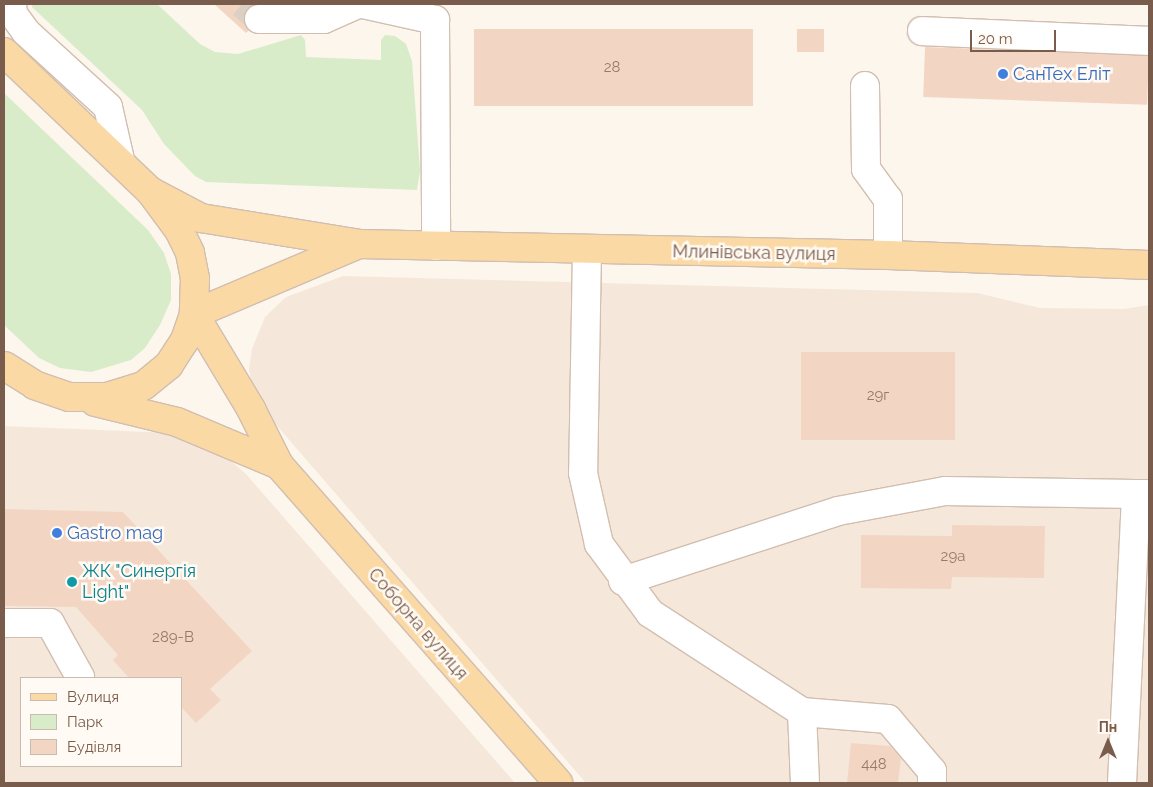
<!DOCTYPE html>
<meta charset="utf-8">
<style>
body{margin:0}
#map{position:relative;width:1153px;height:787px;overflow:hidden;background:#fdf6ec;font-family:Raleway,sans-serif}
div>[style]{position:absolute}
.residential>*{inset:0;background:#f5e8da}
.green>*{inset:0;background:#d8ecc9}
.building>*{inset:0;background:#f3d5c3;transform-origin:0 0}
.minor-tunnel>*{height:28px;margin-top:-14px;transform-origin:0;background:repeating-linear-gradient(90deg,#dcd0c4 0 28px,transparent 0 42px)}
.roads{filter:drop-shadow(1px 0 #d1beb0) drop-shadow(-1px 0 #d1beb0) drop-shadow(0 1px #d1beb0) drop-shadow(0 -1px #d1beb0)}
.minor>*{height:28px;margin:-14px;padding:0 14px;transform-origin:14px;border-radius:14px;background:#fff}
.major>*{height:28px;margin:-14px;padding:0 14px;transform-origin:14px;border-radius:14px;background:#fbd9a5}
.dots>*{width:14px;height:14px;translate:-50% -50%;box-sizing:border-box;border:2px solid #fffaf3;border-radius:50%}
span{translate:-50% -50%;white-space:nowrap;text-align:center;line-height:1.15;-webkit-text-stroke:5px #fffaf3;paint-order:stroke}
.number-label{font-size:15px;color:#987a6a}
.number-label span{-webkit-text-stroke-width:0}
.shop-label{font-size:18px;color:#366cbe}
.left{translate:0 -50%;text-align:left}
.street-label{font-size:18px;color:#7a5c4d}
.culture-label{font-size:18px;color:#0d838f}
.frame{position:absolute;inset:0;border:5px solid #7a5c4d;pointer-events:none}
.legend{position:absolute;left:20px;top:677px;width:162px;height:90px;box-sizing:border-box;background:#fffaf3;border:1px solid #cabbb1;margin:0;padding:6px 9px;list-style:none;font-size:15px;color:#7a5c4d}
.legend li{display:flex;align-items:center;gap:10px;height:25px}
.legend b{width:25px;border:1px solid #cabbb1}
.north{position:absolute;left:1083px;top:717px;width:50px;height:50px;-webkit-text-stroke:4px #fffaf3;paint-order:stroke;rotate:0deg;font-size:14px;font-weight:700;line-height:20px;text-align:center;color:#7a5c4d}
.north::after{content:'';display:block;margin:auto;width:18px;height:22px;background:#7a5c4d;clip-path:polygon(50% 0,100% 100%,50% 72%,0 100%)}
.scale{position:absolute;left:970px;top:30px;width:86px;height:22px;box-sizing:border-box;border:2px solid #7a5c4d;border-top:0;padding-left:6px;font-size:15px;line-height:18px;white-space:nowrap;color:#7a5c4d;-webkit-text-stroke:4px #fffaf3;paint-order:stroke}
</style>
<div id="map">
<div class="residential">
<i style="clip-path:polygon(343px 276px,977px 293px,1040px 308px,1124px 309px,1149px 305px,1149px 783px,586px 783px,265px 412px,252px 389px,249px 369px,252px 349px,265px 317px,286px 297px)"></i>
<i style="clip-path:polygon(evenodd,4px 426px,173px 433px,223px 454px,246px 474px,515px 783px,4px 783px,4px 426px,21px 678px,181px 678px,181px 766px,21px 766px,21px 678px)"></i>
</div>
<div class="green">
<i style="clip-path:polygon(32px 4px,157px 4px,200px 44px,215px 52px,238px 54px,301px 35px,305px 40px,306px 57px,381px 60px,381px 40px,385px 35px,395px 36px,406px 44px,412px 61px,420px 171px,417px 190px,206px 182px,195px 176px,164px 144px,142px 110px,32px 7px)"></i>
<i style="clip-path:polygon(4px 93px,148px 230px,164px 253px,171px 274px,171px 300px,160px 325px,145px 348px,131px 360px,91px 372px,60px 368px,39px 358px,4px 325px)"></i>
</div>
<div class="building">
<i style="clip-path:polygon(214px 4px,257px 4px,245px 12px,243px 19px,249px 30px,246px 33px)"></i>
<i style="left:474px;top:29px;width:279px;height:77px"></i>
<i style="left:797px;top:29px;width:27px;height:23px"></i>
<i style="left:925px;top:47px;width:224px;height:50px;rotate:2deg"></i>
<i style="left:801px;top:352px;width:154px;height:88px"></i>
<i style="clip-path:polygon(4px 509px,123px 512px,252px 651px,210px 689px,221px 700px,196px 723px,181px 707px,181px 678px,129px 678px,113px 660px,118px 655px,76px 607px,4px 606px)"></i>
<i style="clip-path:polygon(952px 525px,1045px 526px,1044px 578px,952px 577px,951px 589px,861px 588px,861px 535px,952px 536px)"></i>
<i style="clip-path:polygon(851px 743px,890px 746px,901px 758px,898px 783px,847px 783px)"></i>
</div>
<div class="minor-tunnel">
<i style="left:242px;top:4px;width:23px;rotate:41deg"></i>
</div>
<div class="roads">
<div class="minor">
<i style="left:12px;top:4px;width:10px;rotate:84deg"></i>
<i style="left:13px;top:14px;width:22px;rotate:54deg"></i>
<i style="left:26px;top:32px;width:111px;rotate:42.4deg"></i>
<i style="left:108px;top:107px;width:54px;rotate:77.2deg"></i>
<i style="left:363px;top:4px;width:74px;rotate:12.5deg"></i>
<i style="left:435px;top:20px;width:226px;rotate:89.7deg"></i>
<i style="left:259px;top:19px;width:65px"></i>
<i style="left:324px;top:19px;width:36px;rotate:-24deg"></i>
<i style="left:922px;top:31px;width:227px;rotate:2.5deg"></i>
<i style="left:865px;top:86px;width:83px;rotate:89.3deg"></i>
<i style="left:866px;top:169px;width:37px;rotate:54deg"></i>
<i style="left:888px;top:199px;width:56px;rotate:90deg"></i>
<i style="left:587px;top:250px;width:223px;rotate:91deg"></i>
<i style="left:583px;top:473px;width:73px;rotate:77.3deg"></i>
<i style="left:599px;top:544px;width:86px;rotate:53.5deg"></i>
<i style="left:650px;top:613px;width:181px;rotate:33.1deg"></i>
<i style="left:802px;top:712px;width:86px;rotate:4.7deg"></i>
<i style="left:888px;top:719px;width:68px;rotate:49.8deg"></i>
<i style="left:932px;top:771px;width:12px;rotate:90deg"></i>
<i style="left:623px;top:581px;width:226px;rotate:-18deg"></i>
<i style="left:838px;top:511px;width:109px;rotate:-10.6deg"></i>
<i style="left:945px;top:491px;width:191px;rotate:0.9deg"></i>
<i style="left:4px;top:623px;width:46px"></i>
<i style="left:50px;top:623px;width:62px;rotate:60.9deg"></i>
<i style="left:802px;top:712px;width:71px;rotate:87.6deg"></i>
<i style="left:1122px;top:783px;width:289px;rotate:-87.2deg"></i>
<i style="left:1136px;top:494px;width:13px"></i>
</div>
<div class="major">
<i style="left:4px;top:52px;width:202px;rotate:43.6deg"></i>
<i style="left:150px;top:191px;width:49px;rotate:53.4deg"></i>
<i style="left:179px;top:230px;width:25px;rotate:64deg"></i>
<i style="left:190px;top:253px;width:25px;rotate:79deg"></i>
<i style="left:195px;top:278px;width:36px;rotate:92deg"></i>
<i style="left:194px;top:314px;width:28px;rotate:109deg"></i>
<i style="left:185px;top:340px;width:30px;rotate:123deg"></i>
<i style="left:169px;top:365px;width:33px;rotate:141deg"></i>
<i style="left:143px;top:386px;width:39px;rotate:163deg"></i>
<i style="left:106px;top:397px;width:37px;rotate:180deg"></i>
<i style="left:69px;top:397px;width:36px;rotate:-161deg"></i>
<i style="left:35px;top:385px;width:36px;rotate:-148deg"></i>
<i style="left:150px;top:191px;width:58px;rotate:27.9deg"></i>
<i style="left:201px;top:218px;width:160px;rotate:9.3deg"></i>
<i style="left:359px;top:244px;width:529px;rotate:1.19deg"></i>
<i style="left:888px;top:255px;width:261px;rotate:2.2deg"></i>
<i style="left:194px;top:314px;width:111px;rotate:59deg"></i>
<i style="left:251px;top:409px;width:63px;rotate:63.4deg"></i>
<i style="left:279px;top:465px;width:423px;rotate:48.7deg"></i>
<i style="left:194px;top:314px;width:179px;rotate:-23deg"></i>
<i style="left:95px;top:402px;width:84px;rotate:13.7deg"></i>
<i style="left:177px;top:422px;width:111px;rotate:22.9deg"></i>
</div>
</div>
<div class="dots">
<i style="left:1003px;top:74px;background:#3f7fe0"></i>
<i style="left:57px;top:533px;background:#3f7fe0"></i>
<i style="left:72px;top:582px;background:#0f9aa8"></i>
</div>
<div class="number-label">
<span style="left:612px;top:68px">28</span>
<span style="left:878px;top:396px">29г</span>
<span style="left:953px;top:557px">29а</span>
<span style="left:173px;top:638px">289-В</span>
<span style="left:874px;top:765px">448</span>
</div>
<div class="shop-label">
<span class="left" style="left:1013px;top:74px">СанТех Еліт</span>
<span class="left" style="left:67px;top:533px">Gastro mag</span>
</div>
<div class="street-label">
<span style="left:754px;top:253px;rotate:1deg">Млинівська вулиця</span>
<span style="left:418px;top:624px;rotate:49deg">Соборна вулиця</span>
</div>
<div class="culture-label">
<span class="left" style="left:82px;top:582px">ЖК "Синергія<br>Light"</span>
</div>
<div class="frame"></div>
<ul class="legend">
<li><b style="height:6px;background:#fbd9a5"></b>Вулиця</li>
<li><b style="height:14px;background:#d8ecc9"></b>Парк</li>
<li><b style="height:14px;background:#f3d5c3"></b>Будівля</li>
</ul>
<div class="north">Пн</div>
<div class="scale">20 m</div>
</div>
